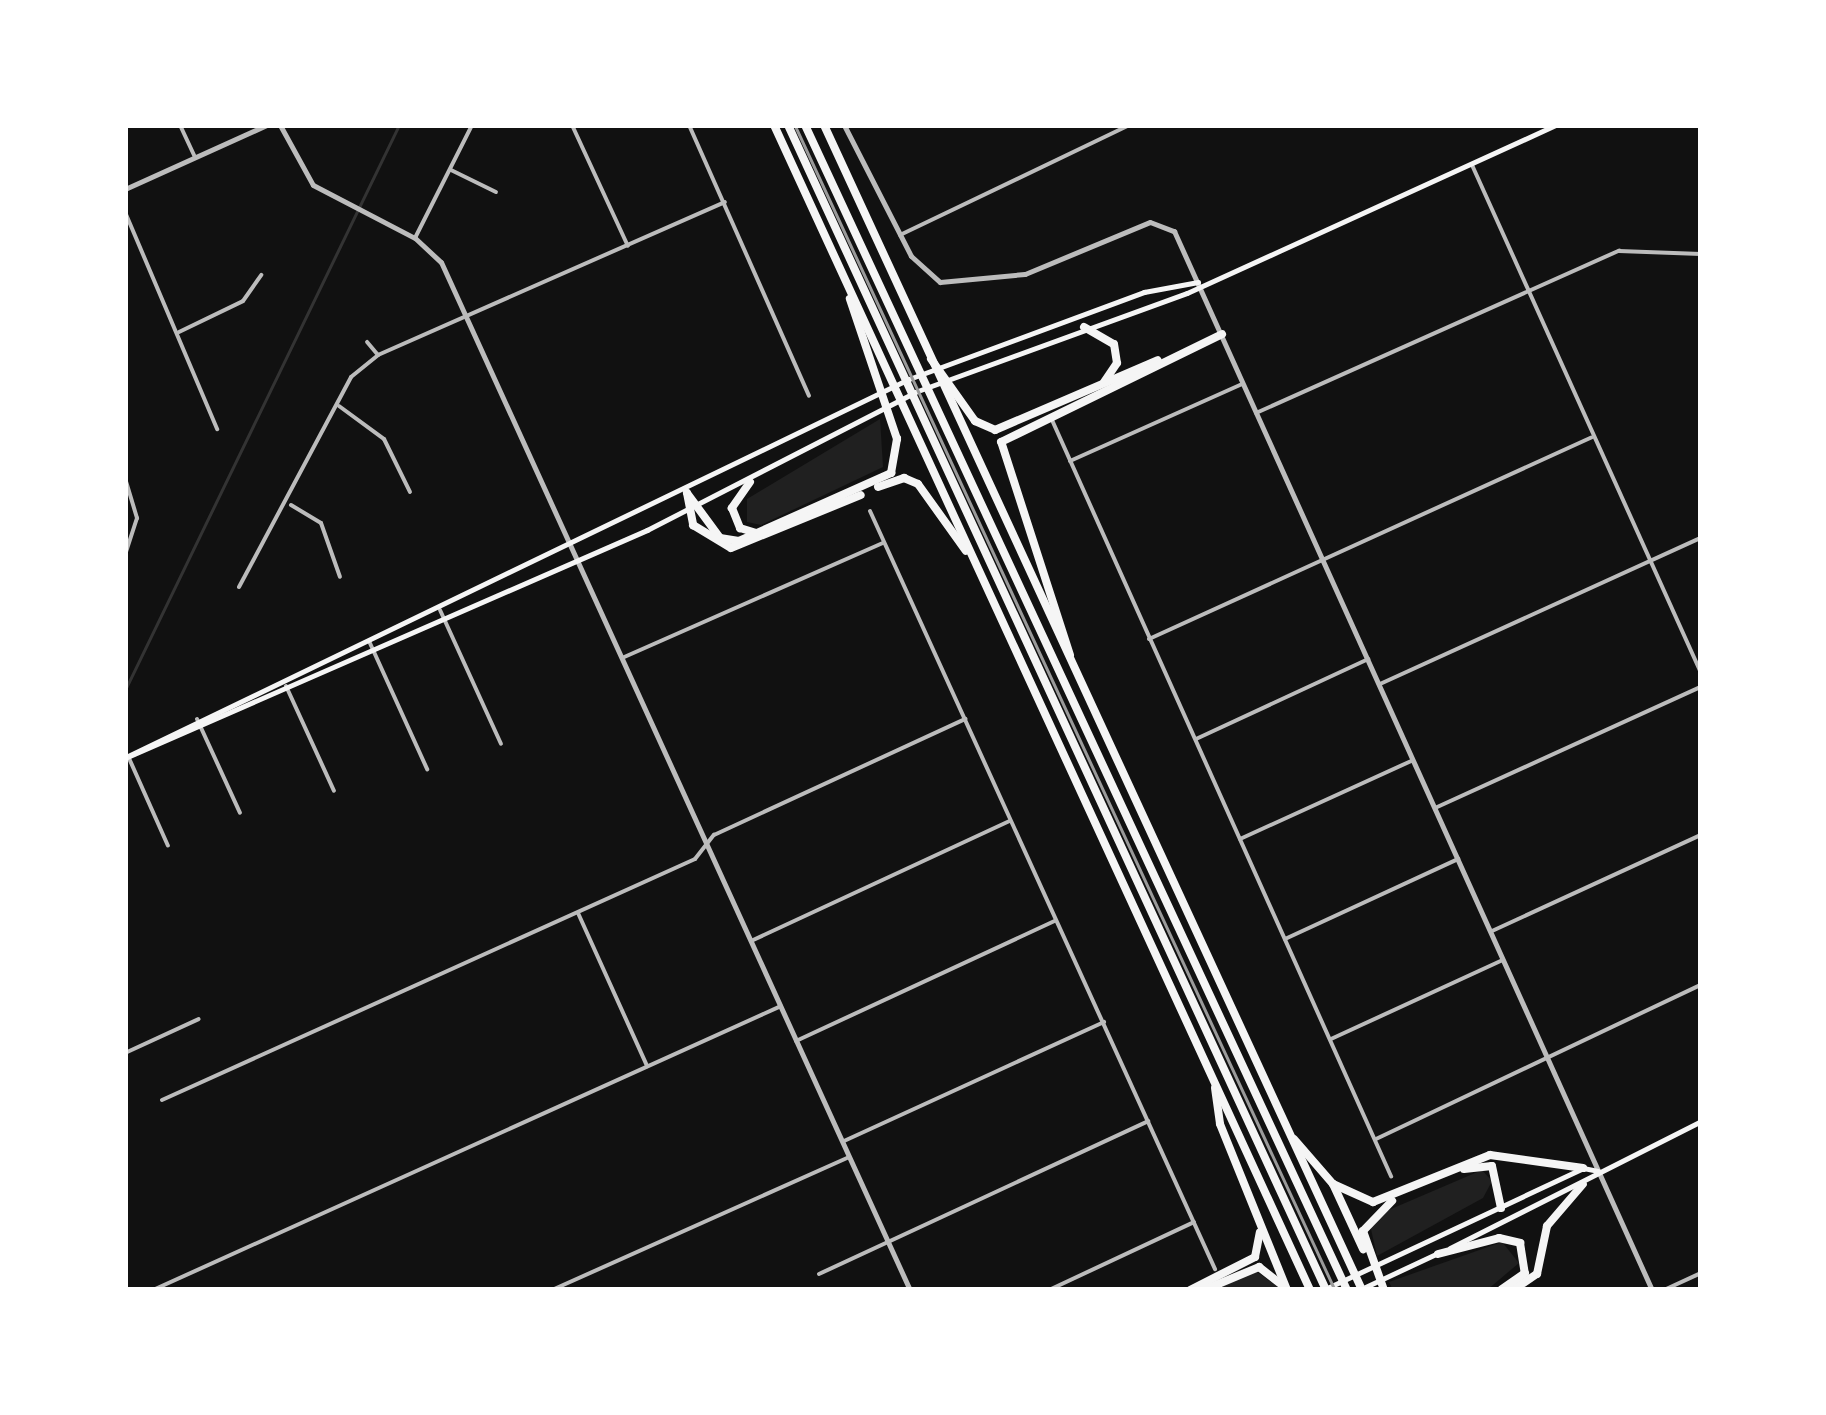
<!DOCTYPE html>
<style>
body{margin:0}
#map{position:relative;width:1826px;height:1415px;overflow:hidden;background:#111;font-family:"Roboto Condensed",sans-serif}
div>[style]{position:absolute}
.green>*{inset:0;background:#202020}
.stream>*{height:2.5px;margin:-1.25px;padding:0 1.25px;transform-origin:1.25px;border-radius:1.25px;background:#333}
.minor>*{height:4px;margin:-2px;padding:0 2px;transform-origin:2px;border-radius:2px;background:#bcbcbc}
.tertiary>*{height:5px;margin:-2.5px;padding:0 2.5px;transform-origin:2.5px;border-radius:2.5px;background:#bcbcbc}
.secondary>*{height:5px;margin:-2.5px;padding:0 2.5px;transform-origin:2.5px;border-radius:2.5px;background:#f5f5f5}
.motorway>*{height:8px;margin:-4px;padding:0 4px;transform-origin:4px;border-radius:4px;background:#f5f5f5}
.rail>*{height:2.5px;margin:-1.25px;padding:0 1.25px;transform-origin:1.25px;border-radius:1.25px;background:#9a9a9a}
span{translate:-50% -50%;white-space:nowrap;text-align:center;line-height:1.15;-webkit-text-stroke:8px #fff;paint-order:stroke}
.frame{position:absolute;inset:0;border:128px solid #fff;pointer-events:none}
</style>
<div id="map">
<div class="green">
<i style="clip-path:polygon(880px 419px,883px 467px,761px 525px,747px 522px,747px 499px)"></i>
<i style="clip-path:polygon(1482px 1170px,1492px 1181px,1483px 1198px,1377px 1256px,1371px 1229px,1384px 1212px)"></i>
<i style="clip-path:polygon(1502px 1242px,1519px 1263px,1487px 1290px,1393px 1290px,1389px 1282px)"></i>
<i style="clip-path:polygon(1257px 1272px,1282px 1290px,1214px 1290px,1246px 1275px)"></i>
</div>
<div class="stream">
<i style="left:125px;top:690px;width:628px;rotate:-64.13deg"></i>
</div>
<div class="minor">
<i style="left:180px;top:125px;width:35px;rotate:65deg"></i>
<i style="left:572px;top:125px;width:133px;rotate:65.2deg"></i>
<i style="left:689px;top:125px;width:296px;rotate:66.1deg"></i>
<i style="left:1472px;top:165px;width:557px;rotate:65.73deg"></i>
<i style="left:451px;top:170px;width:50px;rotate:26.1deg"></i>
<i style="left:125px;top:212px;width:236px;rotate:67deg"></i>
<i style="left:900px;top:235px;width:255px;rotate:-25.6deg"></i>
<i style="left:415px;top:238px;width:127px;rotate:-63.2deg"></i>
<i style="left:179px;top:332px;width:71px;rotate:-25.8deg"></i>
<i style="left:243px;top:301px;width:32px;rotate:-55deg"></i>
<i style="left:378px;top:355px;width:379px;rotate:-23.8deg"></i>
<i style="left:339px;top:406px;width:56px;rotate:36.3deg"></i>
<i style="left:384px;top:439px;width:59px;rotate:63.9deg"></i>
<i style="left:1256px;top:413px;width:398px;rotate:-24.1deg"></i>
<i style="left:1619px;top:251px;width:82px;rotate:2.1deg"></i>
<i style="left:1052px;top:420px;width:829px;rotate:65.85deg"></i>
<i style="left:1070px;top:461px;width:188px;rotate:-24.1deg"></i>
<i style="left:125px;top:478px;width:42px;rotate:73.3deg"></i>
<i style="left:137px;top:518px;width:39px;rotate:108deg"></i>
<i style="left:291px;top:505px;width:35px;rotate:31deg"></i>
<i style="left:321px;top:523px;width:57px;rotate:70.6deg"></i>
<i style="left:870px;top:511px;width:833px;rotate:65.53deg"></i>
<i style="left:239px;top:587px;width:238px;rotate:-61.9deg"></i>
<i style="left:351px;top:377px;width:35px;rotate:-39deg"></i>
<i style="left:378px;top:355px;width:17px;rotate:-130deg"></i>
<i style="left:440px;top:610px;width:147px;rotate:65.5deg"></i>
<i style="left:1149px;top:639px;width:486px;rotate:-24.5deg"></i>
<i style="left:369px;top:641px;width:141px;rotate:65.6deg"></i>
<i style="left:622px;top:658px;width:285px;rotate:-23.8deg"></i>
<i style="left:1380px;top:684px;width:353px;rotate:-24.5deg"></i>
<i style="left:286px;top:686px;width:115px;rotate:65.4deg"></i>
<i style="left:197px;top:719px;width:103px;rotate:65.4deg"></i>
<i style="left:1196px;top:739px;width:190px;rotate:-24.9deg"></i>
<i style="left:128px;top:756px;width:98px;rotate:66deg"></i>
<i style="left:1435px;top:808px;width:292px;rotate:-24.5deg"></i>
<i style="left:1240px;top:839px;width:190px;rotate:-24.5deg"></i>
<i style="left:578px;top:913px;width:168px;rotate:65.7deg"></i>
<i style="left:1492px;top:931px;width:230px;rotate:-24.7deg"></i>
<i style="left:1285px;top:939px;width:191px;rotate:-24.8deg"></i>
<i style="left:751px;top:941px;width:285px;rotate:-24.9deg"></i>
<i style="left:1331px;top:1039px;width:189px;rotate:-24.7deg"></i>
<i style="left:796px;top:1041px;width:285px;rotate:-24.9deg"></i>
<i style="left:125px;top:1053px;width:81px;rotate:-24.7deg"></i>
<i style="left:162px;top:1100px;width:585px;rotate:-24.33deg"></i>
<i style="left:695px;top:859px;width:31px;rotate:-52deg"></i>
<i style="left:714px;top:835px;width:277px;rotate:-24.8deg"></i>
<i style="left:1376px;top:1139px;width:360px;rotate:-25.4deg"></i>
<i style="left:844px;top:1141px;width:286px;rotate:-24.6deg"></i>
<i style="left:819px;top:1274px;width:363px;rotate:-24.9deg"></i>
<i style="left:153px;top:1290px;width:689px;rotate:-24.33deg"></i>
<i style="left:552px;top:1290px;width:325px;rotate:-24.1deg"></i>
<i style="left:1049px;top:1290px;width:160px;rotate:-25.1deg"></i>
<i style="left:1664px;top:1290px;width:41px;rotate:-24.7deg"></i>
</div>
<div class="tertiary">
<i style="left:280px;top:125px;width:68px;rotate:61.2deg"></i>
<i style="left:313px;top:185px;width:115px;rotate:27.5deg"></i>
<i style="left:415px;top:238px;width:35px;rotate:43deg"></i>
<i style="left:441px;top:262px;width:1130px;rotate:65.48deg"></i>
<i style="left:844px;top:125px;width:147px;rotate:62.9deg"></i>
<i style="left:911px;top:256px;width:39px;rotate:42deg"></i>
<i style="left:940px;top:282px;width:85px;rotate:-5.4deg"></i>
<i style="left:1025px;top:274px;width:135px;rotate:-22.6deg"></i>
<i style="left:1150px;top:222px;width:26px;rotate:21deg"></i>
<i style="left:1174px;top:231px;width:1162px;rotate:65.71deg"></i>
<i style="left:125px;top:189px;width:156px;rotate:-24.3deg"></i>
</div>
<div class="secondary">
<i style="left:128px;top:756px;width:867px;rotate:-25.77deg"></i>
<i style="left:909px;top:379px;width:251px;rotate:-20.3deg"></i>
<i style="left:1144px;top:292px;width:55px;rotate:-10.5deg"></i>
<i style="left:125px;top:758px;width:570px;rotate:-23.59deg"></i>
<i style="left:647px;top:530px;width:301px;rotate:-27.2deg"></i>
<i style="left:915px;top:392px;width:289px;rotate:-20deg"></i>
<i style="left:1187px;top:293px;width:405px;rotate:-24.5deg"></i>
<i style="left:1450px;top:1248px;width:281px;rotate:-26.8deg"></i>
<i style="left:1323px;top:1290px;width:287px;rotate:-25.1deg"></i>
<i style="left:1583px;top:1168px;width:15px;rotate:11deg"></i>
<i style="left:1359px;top:1290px;width:89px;rotate:-25.1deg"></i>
</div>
<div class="motorway">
<i style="left:774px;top:125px;width:1282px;rotate:65.29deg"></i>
<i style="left:788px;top:125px;width:1283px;rotate:65.21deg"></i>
<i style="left:805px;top:125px;width:1285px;rotate:65.05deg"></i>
<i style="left:824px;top:125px;width:1283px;rotate:65.21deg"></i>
<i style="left:1084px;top:327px;width:34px;rotate:30deg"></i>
<i style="left:1114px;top:344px;width:19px;rotate:81deg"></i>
<i style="left:1117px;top:363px;width:23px;rotate:124deg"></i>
<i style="left:931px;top:359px;width:76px;rotate:54.6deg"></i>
<i style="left:975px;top:421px;width:22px;rotate:24deg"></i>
<i style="left:995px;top:430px;width:177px;rotate:-23.2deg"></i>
<i style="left:750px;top:482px;width:32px;rotate:125deg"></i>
<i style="left:732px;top:508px;width:22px;rotate:68deg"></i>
<i style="left:740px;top:528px;width:17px;rotate:17deg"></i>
<i style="left:878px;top:487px;width:28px;rotate:-19deg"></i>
<i style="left:904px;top:478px;width:15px;rotate:23deg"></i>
<i style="left:918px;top:484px;width:82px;rotate:54.4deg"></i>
<i style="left:687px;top:493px;width:56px;rotate:53.7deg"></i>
<i style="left:720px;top:538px;width:19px;rotate:9deg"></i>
<i style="left:739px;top:541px;width:167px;rotate:-24.1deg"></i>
<i style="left:891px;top:473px;width:35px;rotate:-80deg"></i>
<i style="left:897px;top:439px;width:148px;rotate:-108.6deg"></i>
<i style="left:687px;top:493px;width:33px;rotate:79deg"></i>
<i style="left:693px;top:525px;width:44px;rotate:31.2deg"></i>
<i style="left:731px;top:548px;width:140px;rotate:-22.2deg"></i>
<i style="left:1070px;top:655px;width:224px;rotate:-107.9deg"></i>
<i style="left:1001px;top:442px;width:246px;rotate:-26deg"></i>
<i style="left:1215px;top:1088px;width:36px;rotate:82deg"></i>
<i style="left:1220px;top:1124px;width:179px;rotate:68deg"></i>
<i style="left:1294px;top:1139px;width:60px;rotate:49.1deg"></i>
<i style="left:1333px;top:1184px;width:72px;rotate:65.2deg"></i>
<i style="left:1464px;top:1169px;width:28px;rotate:-6deg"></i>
<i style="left:1492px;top:1166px;width:43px;rotate:77.9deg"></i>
<i style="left:1333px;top:1184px;width:44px;rotate:24.2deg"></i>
<i style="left:1373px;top:1202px;width:126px;rotate:-21.9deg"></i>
<i style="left:1490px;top:1155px;width:94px;rotate:8deg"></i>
<i style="left:1438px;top:1254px;width:63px;rotate:-14.7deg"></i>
<i style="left:1499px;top:1238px;width:22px;rotate:13deg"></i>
<i style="left:1520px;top:1243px;width:30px;rotate:81deg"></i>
<i style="left:1525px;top:1273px;width:29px;rotate:145deg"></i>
<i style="left:1190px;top:1290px;width:73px;rotate:-26.9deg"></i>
<i style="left:1255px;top:1257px;width:25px;rotate:-79deg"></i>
<i style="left:1204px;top:1290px;width:60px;rotate:-22.7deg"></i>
<i style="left:1259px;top:1267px;width:29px;rotate:38deg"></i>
<i style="left:1384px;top:1290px;width:63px;rotate:-109.6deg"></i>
<i style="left:1363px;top:1231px;width:42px;rotate:-46deg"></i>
<i style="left:1513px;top:1290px;width:29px;rotate:-34deg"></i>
<i style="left:1537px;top:1274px;width:49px;rotate:-78.2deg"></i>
<i style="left:1547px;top:1226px;width:55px;rotate:-49.4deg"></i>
</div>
<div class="rail">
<i style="left:795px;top:125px;width:1284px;rotate:65.13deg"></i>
</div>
<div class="frame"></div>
</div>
